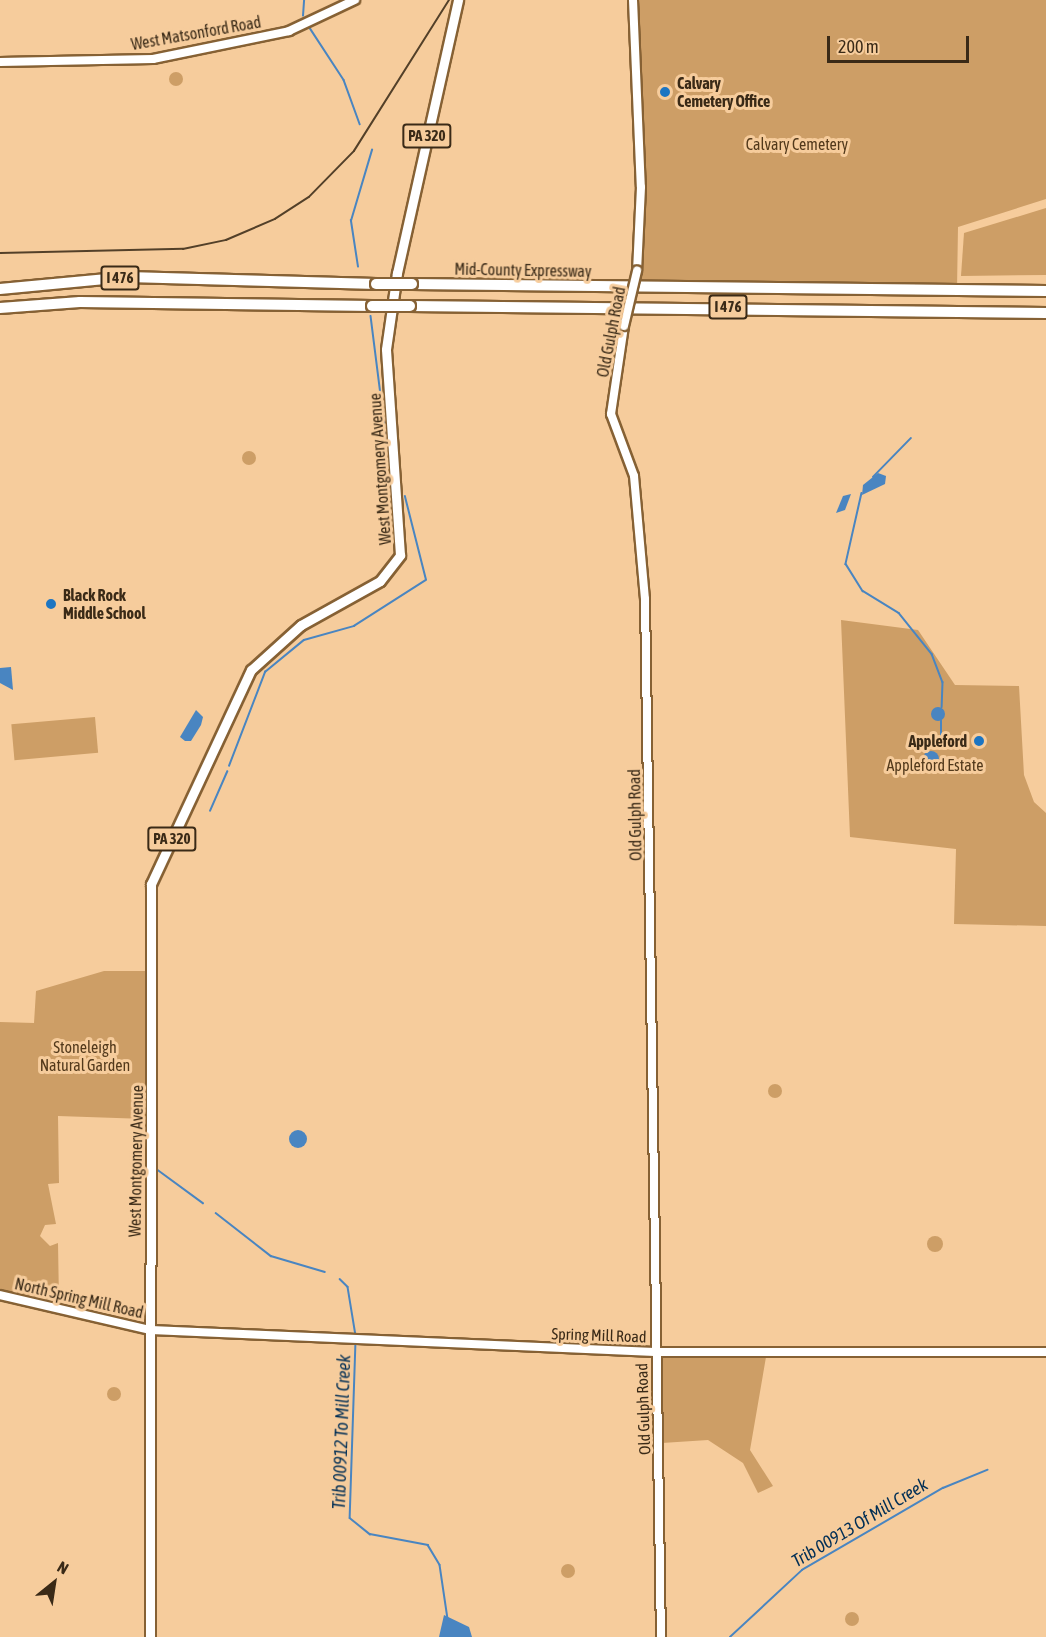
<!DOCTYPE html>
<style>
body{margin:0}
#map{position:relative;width:1046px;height:1637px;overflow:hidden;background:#f6cc9c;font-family:"Asap Condensed",sans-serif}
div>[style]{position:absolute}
.green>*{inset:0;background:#cd9e66;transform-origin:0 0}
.round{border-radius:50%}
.water>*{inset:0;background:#4985c1}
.stream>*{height:1.5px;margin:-0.75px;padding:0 0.75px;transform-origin:0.75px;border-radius:0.75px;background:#4985c1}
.roads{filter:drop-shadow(2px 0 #866134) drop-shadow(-2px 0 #866134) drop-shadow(0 2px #866134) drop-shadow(0 -2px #866134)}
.tertiary>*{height:8px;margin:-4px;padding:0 4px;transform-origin:4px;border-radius:4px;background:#fff}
.secondary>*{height:8px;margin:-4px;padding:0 4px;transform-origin:4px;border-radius:4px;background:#fff}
.primary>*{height:9px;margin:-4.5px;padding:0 4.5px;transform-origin:4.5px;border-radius:4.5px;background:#fff}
.motorway>*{height:10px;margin:-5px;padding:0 5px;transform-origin:5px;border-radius:5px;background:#fff}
.tram>*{height:1.5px;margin:-0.75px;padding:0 0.75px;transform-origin:0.75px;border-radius:0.75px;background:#534029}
.bridges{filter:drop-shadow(2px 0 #866134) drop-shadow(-2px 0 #866134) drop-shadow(0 2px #866134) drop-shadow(0 -2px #866134)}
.tertiary-bridge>*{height:8px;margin:-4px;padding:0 4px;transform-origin:4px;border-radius:4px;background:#fff}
.motorway-bridge>*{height:10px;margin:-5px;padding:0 5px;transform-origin:5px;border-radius:5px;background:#fff}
.dots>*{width:16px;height:16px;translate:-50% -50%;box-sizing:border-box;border:3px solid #f6cc9c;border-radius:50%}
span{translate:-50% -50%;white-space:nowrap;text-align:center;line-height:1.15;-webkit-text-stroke:6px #f6cc9c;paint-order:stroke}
.shield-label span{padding:2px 4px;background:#f6cc9c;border:2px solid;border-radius:4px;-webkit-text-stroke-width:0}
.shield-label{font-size:15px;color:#3a2a17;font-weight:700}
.street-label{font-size:16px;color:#3a2a17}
.poi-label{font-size:16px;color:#3a2a17;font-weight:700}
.left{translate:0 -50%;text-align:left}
.right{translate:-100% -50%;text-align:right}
.park-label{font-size:16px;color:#52391b}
.water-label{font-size:18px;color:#002e55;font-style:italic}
.north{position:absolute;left:24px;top:1553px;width:60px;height:60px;-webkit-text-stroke:4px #f6cc9c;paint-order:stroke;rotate:30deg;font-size:16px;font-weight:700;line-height:24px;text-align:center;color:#3a2a17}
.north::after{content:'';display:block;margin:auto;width:21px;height:27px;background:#3a2a17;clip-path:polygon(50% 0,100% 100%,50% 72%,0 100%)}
.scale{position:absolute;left:827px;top:36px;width:142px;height:27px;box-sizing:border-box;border:3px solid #3a2a17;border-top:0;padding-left:8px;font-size:18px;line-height:21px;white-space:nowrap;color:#3a2a17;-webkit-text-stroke:4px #f6cc9c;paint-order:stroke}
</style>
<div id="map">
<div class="green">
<i style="clip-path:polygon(633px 0,1046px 0,1046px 199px,958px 227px,957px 289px,638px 287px)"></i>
<i class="round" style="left:169px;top:72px;width:14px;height:14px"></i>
<i style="clip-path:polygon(1046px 208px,1046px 275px,961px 276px,964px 233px)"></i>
<i class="round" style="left:242px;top:451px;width:14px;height:14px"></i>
<i style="clip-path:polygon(841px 620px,918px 630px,955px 685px,1019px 686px,1024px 775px,1034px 802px,1046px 813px,1046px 926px,954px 924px,956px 849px,850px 837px)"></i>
<i style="left:95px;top:717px;width:36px;height:84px;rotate:85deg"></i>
<i style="clip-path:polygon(104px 971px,145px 971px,146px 1119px,58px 1116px,59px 1183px,48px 1184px,56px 1224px,45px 1225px,40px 1236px,50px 1246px,58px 1243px,59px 1301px,0 1291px,0 1022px,34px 1023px,36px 991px)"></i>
<i class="round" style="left:768px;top:1084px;width:14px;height:14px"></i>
<i class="round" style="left:927px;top:1236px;width:16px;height:16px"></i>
<i style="clip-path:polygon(662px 1357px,766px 1357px,750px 1450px,773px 1486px,758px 1493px,743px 1463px,708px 1440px,662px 1443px)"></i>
<i class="round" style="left:107px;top:1387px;width:14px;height:14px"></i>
<i class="round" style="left:561px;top:1564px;width:14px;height:14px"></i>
<i class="round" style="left:845px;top:1612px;width:14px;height:14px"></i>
</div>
<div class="water">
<i style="clip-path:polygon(878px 473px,886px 476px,885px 484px,862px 495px,863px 485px)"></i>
<i style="clip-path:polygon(851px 494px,845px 510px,836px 513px,843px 496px)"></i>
<i style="clip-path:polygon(11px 667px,13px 690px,0 683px,0 668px)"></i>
<i class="round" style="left:931px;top:707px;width:14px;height:14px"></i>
<i style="clip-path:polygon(196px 710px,203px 717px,201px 725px,191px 741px,185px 741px,180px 737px)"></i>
<i class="round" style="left:923px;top:751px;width:16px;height:16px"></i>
<i class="round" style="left:289px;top:1130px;width:18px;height:18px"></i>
<i style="clip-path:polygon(444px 1615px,469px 1627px,472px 1637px,439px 1637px)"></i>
</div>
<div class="stream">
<i style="left:303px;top:16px;width:16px;rotate:-86deg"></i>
<i style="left:310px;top:28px;width:62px;rotate:56.8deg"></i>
<i style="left:344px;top:80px;width:47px;rotate:70deg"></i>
<i style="left:358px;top:267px;width:47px;rotate:-98.7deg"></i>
<i style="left:351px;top:221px;width:74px;rotate:-73.5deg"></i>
<i style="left:371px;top:316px;width:144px;rotate:82.8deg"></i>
<i style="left:873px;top:477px;width:54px;rotate:-45.7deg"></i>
<i style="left:862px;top:493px;width:73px;rotate:102.7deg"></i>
<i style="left:846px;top:564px;width:32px;rotate:58deg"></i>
<i style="left:863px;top:591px;width:42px;rotate:31.4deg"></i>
<i style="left:899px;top:613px;width:53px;rotate:51.2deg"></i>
<i style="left:932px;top:654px;width:30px;rotate:69deg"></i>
<i style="left:943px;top:682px;width:25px;rotate:92deg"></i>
<i style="left:941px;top:747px;width:26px;rotate:-90deg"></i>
<i style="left:229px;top:766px;width:101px;rotate:-69deg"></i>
<i style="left:265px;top:672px;width:50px;rotate:-39.4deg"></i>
<i style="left:304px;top:640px;width:52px;rotate:-15.6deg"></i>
<i style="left:354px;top:626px;width:85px;rotate:-32.6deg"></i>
<i style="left:426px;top:580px;width:86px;rotate:-104.2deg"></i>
<i style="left:210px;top:811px;width:43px;rotate:-66.4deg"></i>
<i style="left:158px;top:1170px;width:56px;rotate:36.3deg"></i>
<i style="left:216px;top:1213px;width:70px;rotate:38deg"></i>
<i style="left:271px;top:1256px;width:56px;rotate:16.5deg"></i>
<i style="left:340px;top:1279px;width:11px;rotate:45deg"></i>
<i style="left:348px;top:1287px;width:50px;rotate:80.7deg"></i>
<i style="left:356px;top:1341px;width:177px;rotate:91.9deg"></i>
<i style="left:350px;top:1518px;width:26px;rotate:39deg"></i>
<i style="left:370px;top:1534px;width:59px;rotate:10.7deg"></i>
<i style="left:428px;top:1545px;width:23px;rotate:59deg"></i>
<i style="left:440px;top:1565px;width:55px;rotate:81.6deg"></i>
<i style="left:730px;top:1637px;width:98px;rotate:-42.9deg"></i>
<i style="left:802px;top:1570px;width:163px;rotate:-30.2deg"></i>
<i style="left:943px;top:1488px;width:48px;rotate:-22.2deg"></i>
</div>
<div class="roads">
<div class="tertiary">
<i style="left:633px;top:0;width:187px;rotate:87.6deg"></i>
<i style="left:641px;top:187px;width:84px;rotate:92.7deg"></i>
<i style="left:624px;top:326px;width:89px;rotate:98.4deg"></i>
<i style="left:611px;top:414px;width:66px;rotate:69.6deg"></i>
<i style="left:634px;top:476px;width:123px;rotate:84.9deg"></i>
<i style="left:645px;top:599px;width:1038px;rotate:89.12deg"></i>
</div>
<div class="secondary">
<i style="left:0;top:62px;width:153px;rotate:-1.1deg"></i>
<i style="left:153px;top:59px;width:139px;rotate:-11.6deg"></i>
<i style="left:289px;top:31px;width:73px;rotate:-25.2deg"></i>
<i style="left:0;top:1295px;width:155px;rotate:13.1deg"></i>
<i style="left:151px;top:1330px;width:504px;rotate:2.5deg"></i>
<i style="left:655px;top:1352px;width:391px"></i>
</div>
<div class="primary">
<i style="left:150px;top:1637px;width:753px;rotate:-89.92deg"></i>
<i style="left:151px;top:884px;width:236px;rotate:-65deg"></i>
<i style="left:251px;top:670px;width:67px;rotate:-42deg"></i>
<i style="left:301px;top:625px;width:90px;rotate:-29.1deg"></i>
<i style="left:380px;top:581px;width:33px;rotate:-52deg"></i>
<i style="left:400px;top:555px;width:206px;rotate:-93.9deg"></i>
<i style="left:386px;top:349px;width:77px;rotate:-81.8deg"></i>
<i style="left:397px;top:273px;width:280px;rotate:-77.4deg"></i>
</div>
<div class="motorway">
<i style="left:412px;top:284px;width:634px;rotate:0.63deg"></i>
<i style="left:0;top:289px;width:129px;rotate:-5.4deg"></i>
<i style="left:128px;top:277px;width:248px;rotate:1.6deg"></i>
<i style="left:410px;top:306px;width:636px;rotate:0.63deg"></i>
<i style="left:0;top:308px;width:80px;rotate:-4.3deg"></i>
<i style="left:80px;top:302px;width:292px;rotate:0.8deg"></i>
</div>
</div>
<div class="tram">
<i style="left:0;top:253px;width:183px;rotate:-1.3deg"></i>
<i style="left:183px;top:249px;width:44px;rotate:-11.8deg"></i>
<i style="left:226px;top:240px;width:53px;rotate:-23.2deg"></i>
<i style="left:275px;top:219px;width:40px;rotate:-32.9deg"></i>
<i style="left:309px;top:197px;width:64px;rotate:-45.6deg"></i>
<i style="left:354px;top:151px;width:178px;rotate:-57.8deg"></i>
</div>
<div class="bridges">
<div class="tertiary-bridge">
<i style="left:624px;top:326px;width:57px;rotate:-76.7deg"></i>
</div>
<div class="motorway-bridge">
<i style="left:376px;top:284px;width:36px"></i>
<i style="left:372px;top:306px;width:38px"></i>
</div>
</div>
<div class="dots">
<i style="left:665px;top:92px;background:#1c75c2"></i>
<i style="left:51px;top:604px;background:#1c75c2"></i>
<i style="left:979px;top:741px;background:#1c75c2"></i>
</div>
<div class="shield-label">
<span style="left:427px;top:136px">PA 320</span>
<span style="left:120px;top:278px">I 476</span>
<span style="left:728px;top:307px">I 476</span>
<span style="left:172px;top:839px">PA 320</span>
</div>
<div class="street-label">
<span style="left:196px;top:33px;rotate:-10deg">West Matsonford Road</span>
<span style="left:523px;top:270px;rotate:1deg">Mid-County Expressway</span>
<span style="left:611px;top:332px;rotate:-79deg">Old Gulph Road</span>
<span style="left:380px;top:469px;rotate:-94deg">West Montgomery Avenue</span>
<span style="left:635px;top:815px;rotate:-91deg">Old Gulph Road</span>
<span style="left:136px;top:1161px;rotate:-89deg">West Montgomery Avenue</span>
<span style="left:79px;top:1298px;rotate:13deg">North Spring Mill Road</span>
<span style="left:599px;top:1335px;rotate:2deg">Spring Mill Road</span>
<span style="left:643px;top:1409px;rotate:-92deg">Old Gulph Road</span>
</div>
<div class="poi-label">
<span class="left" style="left:677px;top:92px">Calvary<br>Cemetery Office</span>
<span class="left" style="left:63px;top:604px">Black Rock<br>Middle School</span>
<span class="right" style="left:967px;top:741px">Appleford</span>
</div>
<div class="park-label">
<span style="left:797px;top:144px">Calvary Cemetery</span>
<span style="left:935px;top:765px">Appleford Estate</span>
<span style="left:85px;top:1056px">Stoneleigh<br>Natural Garden</span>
</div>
<div class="water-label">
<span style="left:342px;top:1432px;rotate:-88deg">Trib 00912 To Mill Creek</span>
<span style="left:860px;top:1523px;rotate:-31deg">Trib 00913 Of Mill Creek</span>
</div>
<div class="north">N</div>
<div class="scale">200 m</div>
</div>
